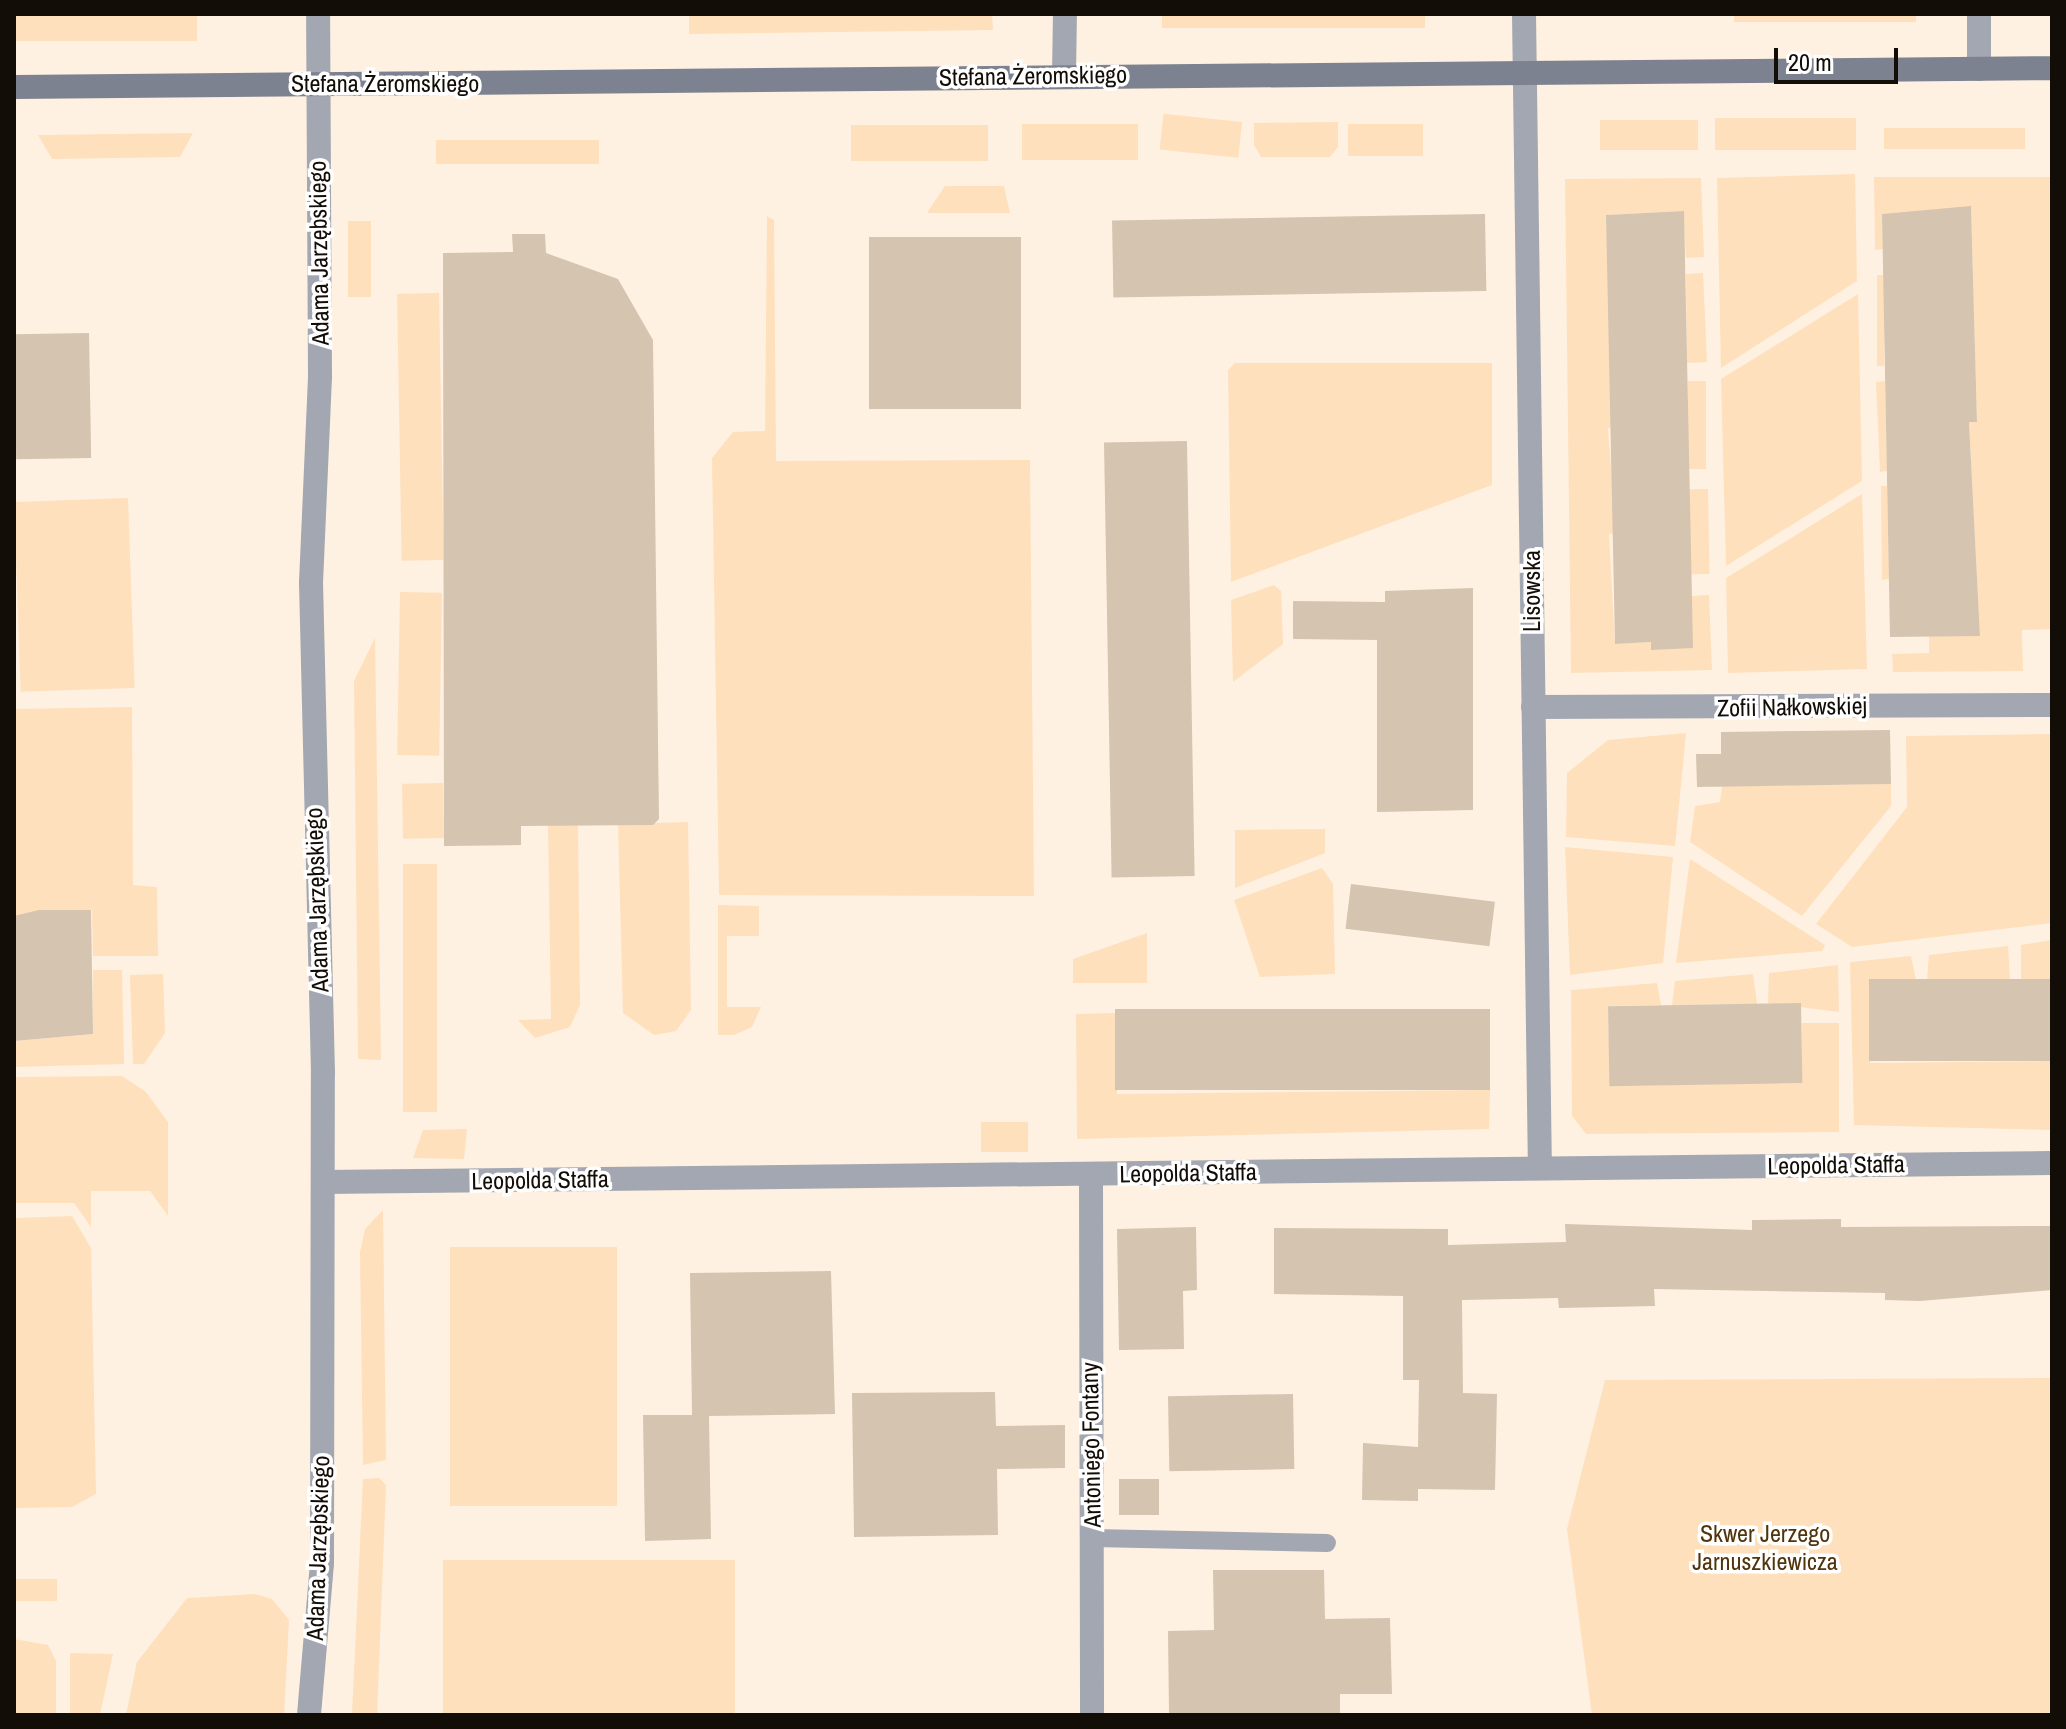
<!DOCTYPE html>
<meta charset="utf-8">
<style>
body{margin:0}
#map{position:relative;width:2066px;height:1729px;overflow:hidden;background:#fff1e1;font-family:"Archivo Narrow",sans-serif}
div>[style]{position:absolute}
.green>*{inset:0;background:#fee0bd;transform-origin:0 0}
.building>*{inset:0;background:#d4c4b0;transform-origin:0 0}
.service>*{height:18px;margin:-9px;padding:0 9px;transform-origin:9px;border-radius:9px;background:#a3a7b1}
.minor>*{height:24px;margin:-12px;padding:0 12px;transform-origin:12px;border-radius:12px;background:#a3a7b1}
.tertiary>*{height:24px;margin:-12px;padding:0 12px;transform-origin:12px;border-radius:12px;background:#a3a7b1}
.secondary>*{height:24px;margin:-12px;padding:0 12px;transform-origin:12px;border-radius:12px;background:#7d8290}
span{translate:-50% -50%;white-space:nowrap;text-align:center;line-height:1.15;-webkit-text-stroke:7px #fff;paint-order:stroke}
.street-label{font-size:24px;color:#120d06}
.park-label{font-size:24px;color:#50340b}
.frame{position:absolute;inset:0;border:16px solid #120d06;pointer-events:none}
.scale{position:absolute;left:1774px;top:48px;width:124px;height:36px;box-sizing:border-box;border:4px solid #120d06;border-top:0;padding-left:10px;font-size:24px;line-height:28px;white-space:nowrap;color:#120d06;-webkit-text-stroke:6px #fff;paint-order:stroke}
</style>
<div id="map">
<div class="green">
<i style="left:14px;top:14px;width:183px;height:27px"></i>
<i style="clip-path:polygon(689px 14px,992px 14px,993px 30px,689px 34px)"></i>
<i style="left:1162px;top:14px;width:263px;height:14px"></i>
<i style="left:1734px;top:14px;width:182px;height:8px"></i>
<i style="left:1856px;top:118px;width:32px;height:141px;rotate:90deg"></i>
<i style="left:1698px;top:120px;width:30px;height:98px;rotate:90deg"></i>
<i style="left:1242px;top:122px;width:36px;height:79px;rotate:96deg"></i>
<i style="clip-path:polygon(1338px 122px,1338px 147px,1330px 157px,1261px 157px,1254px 145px,1254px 123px)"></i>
<i style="left:1138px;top:124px;width:36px;height:116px;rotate:90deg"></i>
<i style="left:1348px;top:124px;width:75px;height:32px"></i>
<i style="left:988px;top:125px;width:36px;height:137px;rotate:90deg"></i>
<i style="left:2025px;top:128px;width:21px;height:141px;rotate:90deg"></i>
<i style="clip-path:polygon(193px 133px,180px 157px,52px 159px,38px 135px)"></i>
<i style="left:436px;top:140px;width:163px;height:24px"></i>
<i style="clip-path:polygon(1855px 174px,1857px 281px,1721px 368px,1717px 178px)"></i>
<i style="clip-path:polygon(1874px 177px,2052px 177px,2052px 629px,2022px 630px,2023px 671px,1893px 672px,1892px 654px,1929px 653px,1929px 636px,1980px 636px,1969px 422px,1977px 422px,1971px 207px,1882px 214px,1883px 249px,1875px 250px)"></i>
<i style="clip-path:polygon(1701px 178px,1704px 257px,1686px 258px,1683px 211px,1606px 215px,1615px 427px,1608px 428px,1616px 533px,1609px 534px,1615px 644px,1651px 642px,1690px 596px,1709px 595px,1712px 670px,1571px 673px,1565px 179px)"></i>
<i style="clip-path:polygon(945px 186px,1004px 186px,1010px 213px,927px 213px)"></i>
<i style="clip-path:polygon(767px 216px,774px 220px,776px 461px,1030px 460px,1034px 896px,719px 895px,712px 458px,733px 432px,765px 431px)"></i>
<i style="left:348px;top:221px;width:23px;height:76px"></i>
<i style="clip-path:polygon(1703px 273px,1707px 362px,1687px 363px,1686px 274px)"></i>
<i style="left:1877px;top:275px;width:7px;height:91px"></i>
<i style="left:439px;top:293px;width:267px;height:42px;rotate:89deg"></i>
<i style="clip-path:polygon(1858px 294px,1862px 481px,1726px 566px,1721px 379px)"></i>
<i style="clip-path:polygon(1235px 363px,1492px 363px,1492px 485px,1231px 582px,1228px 370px)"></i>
<i style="left:1688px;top:381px;width:18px;height:88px"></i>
<i style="clip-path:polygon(1885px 381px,1887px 471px,1880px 472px,1876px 382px)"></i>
<i style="clip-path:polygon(1881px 486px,1887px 486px,1889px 579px,1882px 580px)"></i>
<i style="left:1708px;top:489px;width:85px;height:20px;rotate:89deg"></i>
<i style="clip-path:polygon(1862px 494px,1867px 669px,1728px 673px,1726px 578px)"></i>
<i style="left:128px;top:498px;width:190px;height:114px;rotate:88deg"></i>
<i style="clip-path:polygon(1274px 585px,1281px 591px,1283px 644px,1233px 682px,1231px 600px)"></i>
<i style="left:400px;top:592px;width:42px;height:163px;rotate:1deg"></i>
<i style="clip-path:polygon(375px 638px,381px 1060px,358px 1059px,354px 681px)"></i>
<i style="clip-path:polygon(132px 707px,133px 885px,157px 887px,158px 956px,93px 956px,92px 910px,14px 917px,14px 709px)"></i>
<i style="clip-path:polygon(1686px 733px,1675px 846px,1566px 837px,1567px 773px,1608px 740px)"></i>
<i style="clip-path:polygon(2052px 734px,2052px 923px,1852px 947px,1816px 924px,1907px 807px,1906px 736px)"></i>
<i style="left:443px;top:783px;width:55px;height:41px;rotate:89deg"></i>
<i style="clip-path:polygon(1891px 784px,1891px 806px,1802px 916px,1690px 842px,1695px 806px,1720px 802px,1722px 786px)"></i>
<i style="clip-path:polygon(688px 822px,691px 1010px,676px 1031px,654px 1035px,623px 1013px,618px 824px)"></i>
<i style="clip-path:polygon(548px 825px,578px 825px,580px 1005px,570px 1027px,535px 1038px,518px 1020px,551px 1019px)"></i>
<i style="clip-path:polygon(1325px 829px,1325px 853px,1235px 888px,1235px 830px)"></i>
<i style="clip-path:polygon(1565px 847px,1673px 857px,1663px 963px,1570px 975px)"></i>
<i style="clip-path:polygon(1690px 859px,1825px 945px,1822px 951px,1676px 963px)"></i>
<i style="left:437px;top:864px;width:248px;height:34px;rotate:90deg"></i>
<i style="clip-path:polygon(1322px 868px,1333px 884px,1335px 974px,1260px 977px,1234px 900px)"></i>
<i style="clip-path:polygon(718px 905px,759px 906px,759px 936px,727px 936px,727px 1007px,761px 1007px,752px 1027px,734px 1035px,718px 1035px)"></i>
<i style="clip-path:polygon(1147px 933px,1147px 983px,1073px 983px,1073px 959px)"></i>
<i style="clip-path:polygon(2052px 940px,2052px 979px,2021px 980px,2021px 945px)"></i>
<i style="clip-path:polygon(2008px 946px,2010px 980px,1927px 980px,1929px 955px)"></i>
<i style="clip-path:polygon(1911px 956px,1916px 980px,1870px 1063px,2052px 1061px,2052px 1130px,1854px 1125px,1850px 962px)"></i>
<i style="clip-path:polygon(1838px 965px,1839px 1012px,1768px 1003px,1769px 973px)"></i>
<i style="clip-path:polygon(93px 970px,122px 970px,124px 1064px,14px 1067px,14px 1041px,93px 1034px)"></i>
<i style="clip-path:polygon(163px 974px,165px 1033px,144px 1064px,133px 1064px,130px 975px)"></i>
<i style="clip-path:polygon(1753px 974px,1757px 1004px,1672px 1005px,1675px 981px)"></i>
<i style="clip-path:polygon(1657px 983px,1661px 1005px,1608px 1006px,1610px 1086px,1802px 1083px,1802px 1023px,1839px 1023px,1839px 1132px,1586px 1134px,1572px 1116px,1571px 990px)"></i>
<i style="clip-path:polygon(1115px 1013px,1117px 1094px,1490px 1090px,1489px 1129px,1077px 1139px,1076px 1014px)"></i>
<i style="clip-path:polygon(122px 1076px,146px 1092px,168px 1122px,168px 1216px,150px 1191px,91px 1191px,91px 1227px,74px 1203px,14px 1203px,14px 1077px)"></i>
<i style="left:981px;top:1122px;width:47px;height:30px"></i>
<i style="clip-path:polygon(467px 1129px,464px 1159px,413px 1158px,423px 1130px)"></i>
<i style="clip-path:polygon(383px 1210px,386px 1460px,363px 1465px,360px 1252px,365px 1229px)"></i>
<i style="clip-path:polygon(72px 1216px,91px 1248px,96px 1494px,72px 1507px,14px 1508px,14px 1218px)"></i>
<i style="left:617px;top:1247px;width:259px;height:167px;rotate:90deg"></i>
<i style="clip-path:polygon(2052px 1378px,2052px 1715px,1592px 1715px,1567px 1529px,1605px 1380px)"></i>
<i style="clip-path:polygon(379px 1478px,386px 1485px,377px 1715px,352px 1715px,363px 1479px)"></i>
<i style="left:735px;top:1560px;width:155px;height:292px;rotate:90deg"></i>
<i style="left:14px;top:1579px;width:43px;height:22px"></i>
<i style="clip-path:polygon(255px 1594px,272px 1599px,289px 1620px,284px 1715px,126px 1715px,137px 1662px,187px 1598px)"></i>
<i style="clip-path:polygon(14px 1639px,48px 1645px,56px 1661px,56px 1715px,14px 1715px)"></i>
<i style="clip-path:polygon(70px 1653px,113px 1654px,100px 1715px,70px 1715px)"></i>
</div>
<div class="building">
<i style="clip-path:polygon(1971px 206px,1977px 422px,1969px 422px,1980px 636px,1890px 637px,1882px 214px)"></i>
<i style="clip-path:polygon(1684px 211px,1693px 648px,1651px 650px,1651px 642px,1615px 644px,1606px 215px)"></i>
<i style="left:1485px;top:214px;width:77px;height:373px;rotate:89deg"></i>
<i style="clip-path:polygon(512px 234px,545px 234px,546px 253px,618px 279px,653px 340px,659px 819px,653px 825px,521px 826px,521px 845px,444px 846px,443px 253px,513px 252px)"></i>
<i style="left:1021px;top:237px;width:172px;height:152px;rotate:90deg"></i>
<i style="left:89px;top:333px;width:125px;height:75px;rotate:89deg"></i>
<i style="left:1187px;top:441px;width:435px;height:83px;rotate:89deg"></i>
<i style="clip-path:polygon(1473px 588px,1473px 810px,1377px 812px,1377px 640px,1293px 639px,1293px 601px,1385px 602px,1385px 591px)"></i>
<i style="clip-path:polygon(1890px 730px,1891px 784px,1697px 787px,1696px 754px,1721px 754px,1721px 732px)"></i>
<i style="left:1351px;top:884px;width:145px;height:45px;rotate:7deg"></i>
<i style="clip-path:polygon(39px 910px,91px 910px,93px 1034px,14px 1041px,14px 916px)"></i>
<i style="left:2052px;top:979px;width:82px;height:183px;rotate:90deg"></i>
<i style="left:1801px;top:1003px;width:80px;height:193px;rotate:89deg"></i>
<i style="left:1490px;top:1009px;width:81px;height:375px;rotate:90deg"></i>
<i style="clip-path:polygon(1841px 1219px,1841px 1227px,2052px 1226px,2052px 1290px,1920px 1301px,1885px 1300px,1885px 1293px,1654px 1289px,1655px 1306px,1559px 1308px,1558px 1298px,1462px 1300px,1463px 1393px,1497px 1394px,1495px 1490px,1418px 1489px,1418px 1501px,1362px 1500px,1363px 1443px,1418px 1447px,1419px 1380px,1403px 1380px,1403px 1296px,1274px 1294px,1274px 1228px,1448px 1229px,1448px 1245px,1566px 1242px,1565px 1224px,1752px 1230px,1752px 1220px)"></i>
<i style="clip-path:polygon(1196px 1227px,1197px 1290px,1183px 1291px,1184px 1349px,1119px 1350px,1117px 1229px)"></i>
<i style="clip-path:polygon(831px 1271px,835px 1414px,709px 1416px,711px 1539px,645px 1541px,643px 1415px,692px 1415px,690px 1273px)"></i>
<i style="clip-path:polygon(995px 1392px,996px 1426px,1065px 1425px,1065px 1468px,997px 1469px,998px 1535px,854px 1537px,852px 1393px)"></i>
<i style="left:1293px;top:1394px;width:75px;height:125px;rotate:89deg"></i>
<i style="left:1119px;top:1479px;width:40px;height:36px"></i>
<i style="clip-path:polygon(1213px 1570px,1324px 1570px,1325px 1619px,1390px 1618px,1392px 1694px,1340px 1694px,1340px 1715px,1169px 1715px,1168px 1631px,1214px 1630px)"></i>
</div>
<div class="service">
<i style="left:1093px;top:1538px;width:234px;rotate:1.2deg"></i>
</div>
<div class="minor">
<i style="left:1524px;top:14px;width:1154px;rotate:89.21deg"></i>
<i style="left:1979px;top:14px;width:55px;rotate:90deg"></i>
<i style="left:1064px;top:75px;width:61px;rotate:-89.1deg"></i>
<i style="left:1533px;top:707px;width:519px;rotate:-0.22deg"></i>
<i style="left:1091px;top:1174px;width:541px;rotate:89.89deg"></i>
<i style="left:323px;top:1182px;width:1729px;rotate:-0.63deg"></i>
</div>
<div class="tertiary">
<i style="left:309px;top:1715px;width:153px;rotate:-85.1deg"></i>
<i style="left:322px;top:1563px;width:490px;rotate:-89.9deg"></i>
<i style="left:323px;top:1073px;width:490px;rotate:-91.4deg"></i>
<i style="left:311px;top:583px;width:206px;rotate:-87.5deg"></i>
<i style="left:320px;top:377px;width:363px;rotate:-90.3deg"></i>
</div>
<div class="secondary">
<i style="left:14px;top:87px;width:2038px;rotate:-0.53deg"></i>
</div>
<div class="street-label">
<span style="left:1033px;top:76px;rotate:-1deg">Stefana Żeromskiego</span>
<span style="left:385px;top:84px">Stefana Żeromskiego</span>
<span style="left:319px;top:253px;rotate:-91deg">Adama Jarzębskiego</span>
<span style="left:1532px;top:591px;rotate:-90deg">Lisowska</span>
<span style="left:1792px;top:707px;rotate:-1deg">Zofii Nałkowskiej</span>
<span style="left:317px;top:900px;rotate:-92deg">Adama Jarzębskiego</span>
<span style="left:1836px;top:1165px;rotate:-1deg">Leopolda Staffa</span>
<span style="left:1188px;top:1173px;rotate:-1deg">Leopolda Staffa</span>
<span style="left:540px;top:1180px;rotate:-1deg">Leopolda Staffa</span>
<span style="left:1091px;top:1445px;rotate:-91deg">Antoniego Fontany</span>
<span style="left:318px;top:1548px;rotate:-88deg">Adama Jarzębskiego</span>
</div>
<div class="park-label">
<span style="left:1765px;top:1548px">Skwer Jerzego<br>Jarnuszkiewicza</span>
</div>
<div class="frame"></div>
<div class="scale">20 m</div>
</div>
